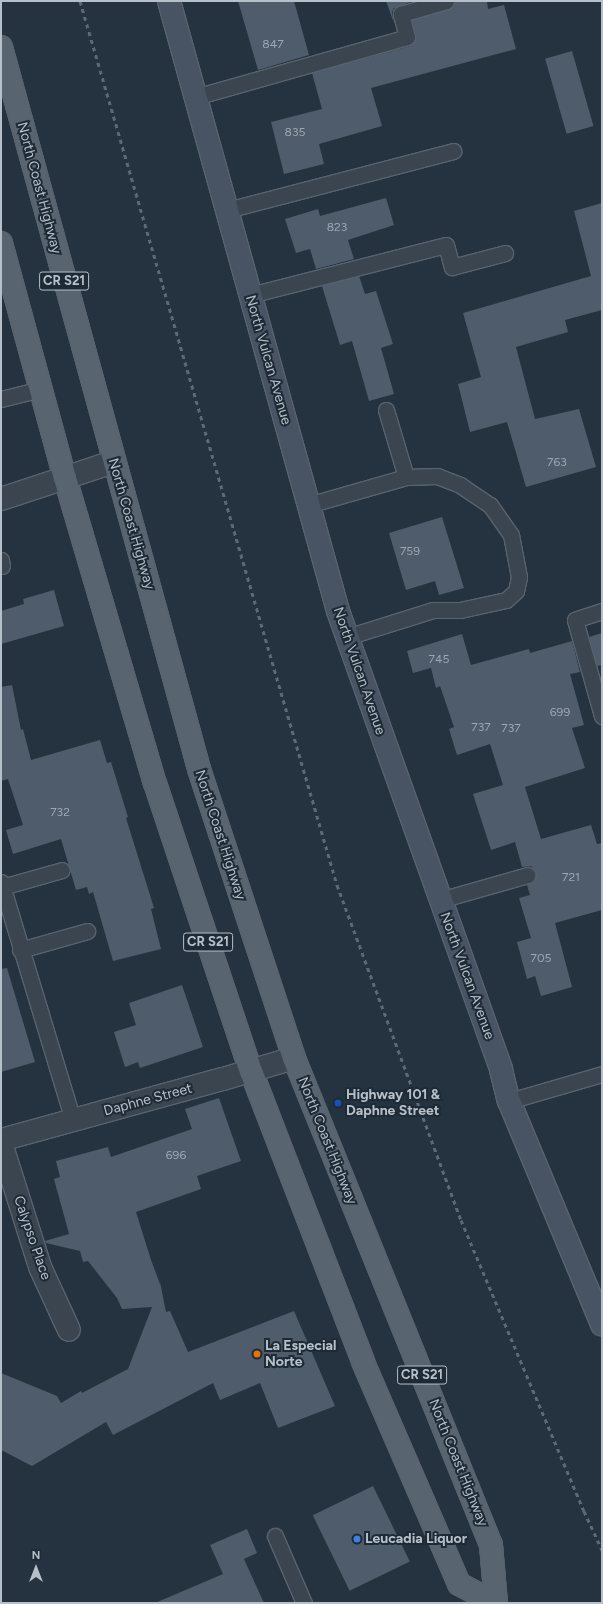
<!DOCTYPE html>
<style>
body{margin:0}
#map{position:relative;width:603px;height:1604px;overflow:hidden;background:#253340;font-family:Figtree,sans-serif}
div>[style]{position:absolute}
.building>*{inset:0;background:#4f5c6b;transform-origin:0 0}
.roads{filter:drop-shadow(1px 0 #58636e) drop-shadow(-1px 0 #58636e) drop-shadow(0 1px #58636e) drop-shadow(0 -1px #58636e)}
.service>*{height:15px;margin:-7.5px;padding:0 7.5px;transform-origin:7.5px;border-radius:7.5px;background:#3a4550}
.minor>*{height:22px;margin:-11px;padding:0 11px;transform-origin:11px;border-radius:11px;background:#3a4550}
.secondary>*{height:22px;margin:-11px;padding:0 11px;transform-origin:11px;border-radius:11px;background:#485463}
.primary>*{height:22px;margin:-11px;padding:0 11px;transform-origin:11px;border-radius:11px;background:#586470}
.rail>*{height:3px;margin-top:-1.5px;transform-origin:0;background:repeating-linear-gradient(90deg,#5c6977 0 4px,transparent 0 8px)}
.dots>*{width:11px;height:11px;translate:-50% -50%;box-sizing:border-box;border:2px solid #1e2a35;border-radius:50%}
span{translate:-50% -50%;white-space:nowrap;text-align:center;line-height:1.15;-webkit-text-stroke:4px #1e2a35;paint-order:stroke}
.number-label{font-size:12px;color:#9ca7b3}
.number-label span{-webkit-text-stroke-width:0}
.shield-label span{padding:1px 3px;background:#1e2a35;border:1px solid;border-radius:3px;-webkit-text-stroke-width:0}
.shield-label{font-size:13px;color:#b6c0cb;font-weight:700}
.street-label{font-size:14px;color:#b6c0cb}
.poi-label{font-size:14px;color:#b6c0cb;font-weight:700}
.left{translate:0 -50%;text-align:left}
.frame{position:absolute;inset:0;border:2px solid #b6c0cb;pointer-events:none}
.north{position:absolute;left:16px;top:1548px;width:40px;height:40px;-webkit-text-stroke:3px #1e2a35;paint-order:stroke;rotate:0deg;font-size:11px;font-weight:700;line-height:16px;text-align:center;color:#b6c0cb}
.north::after{content:'';display:block;margin:auto;width:14px;height:18px;background:#b6c0cb;clip-path:polygon(50% 0,100% 100%,50% 72%,0 100%)}
</style>
<div id="map">
<div class="building">
<i style="clip-path:polygon(238px 1px,294px 1px,309px 55px,258px 70px)"></i>
<i style="clip-path:polygon(386px 1px,414px 1px,394px 8px,392px 12px,394px 23px)"></i>
<i style="clip-path:polygon(455px 1px,487px 1px,488px 9px,504px 5px,516px 49px,371px 88px,382px 126px,319px 144px,324px 164px,284px 174px,271px 122px,322px 109px,312px 73px,410px 46px,416px 39px,412px 20px,449px 9px,453px 7px)"></i>
<i style="left:572px;top:51px;width:78px;height:28px;rotate:74deg"></i>
<i style="clip-path:polygon(386px 198px,394px 225px,348px 240px,354px 259px,316px 269px,310px 249px,296px 253px,285px 219px,318px 209px,320px 216px)"></i>
<i style="clip-path:polygon(602px 203px,602px 310px,565px 320px,568px 332px,516px 347px,535px 419px,579px 409px,596px 467px,526px 487px,507px 422px,470px 432px,458px 384px,481px 377px,463px 313px,591px 276px,574px 211px)"></i>
<i style="clip-path:polygon(359px 276px,365px 294px,376px 291px,393px 344px,381px 348px,394px 394px,369px 401px,352px 341px,340px 345px,322px 286px)"></i>
<i style="clip-path:polygon(442px 517px,464px 588px,439px 595px,435px 581px,406px 590px,389px 533px)"></i>
<i style="clip-path:polygon(54px 590px,64px 626px,1px 644px,1px 611px,24px 604px,23px 599px)"></i>
<i style="clip-path:polygon(602px 633px,602px 665px,597px 666px,589px 637px)"></i>
<i style="clip-path:polygon(462px 634px,471px 665px,529px 649px,530px 653px,572px 641px,580px 672px,570px 674px,584px 725px,572px 728px,585px 768px,525px 787px,541px 839px,591px 825px,597px 844px,602px 843px,602px 910px,555px 923px,572px 987px,541px 996px,535px 976px,527px 979px,517px 942px,531px 938px,519px 898px,530px 895px,527px 885px,535px 881px,536px 872px,531px 866px,522px 867px,515px 842px,491px 850px,473px 794px,503px 785px,490px 744px,457px 755px,449px 729px,454px 727px,440px 686px,436px 688px,431px 668px,413px 673px,407px 651px)"></i>
<i style="clip-path:polygon(12px 685px,21px 730px,23px 729px,31px 760px,100px 740px,107px 763px,111px 762px,128px 817px,126px 818px,154px 908px,151px 909px,161px 949px,113px 961px,93px 892px,89px 894px,87px 887px,76px 890px,61px 839px,13px 854px,6px 830px,23px 825px,8px 779px,1px 781px,1px 687px)"></i>
<i style="clip-path:polygon(7px 968px,35px 1062px,1px 1072px,1px 969px)"></i>
<i style="clip-path:polygon(182px 985px,203px 1047px,140px 1068px,138px 1062px,125px 1067px,114px 1032px,136px 1025px,129px 1003px)"></i>
<i style="clip-path:polygon(219px 1098px,241px 1161px,197px 1176px,201px 1189px,136px 1212px,151px 1260px,160px 1284px,160px 1282px,166px 1312px,170px 1311px,188px 1352px,294px 1311px,335px 1406px,278px 1428px,260px 1383px,220px 1400px,213px 1383px,113px 1435px,106px 1422px,32px 1466px,1px 1450px,1px 1373px,57px 1396px,61px 1403px,81px 1391px,82px 1393px,128px 1369px,152px 1307px,122px 1309px,117px 1298px,88px 1261px,83px 1262px,80px 1251px,46px 1243px,45px 1241px,69px 1234px,54px 1179px,60px 1177px,56px 1161px,108px 1147px,111px 1157px,192px 1129px,185px 1109px)"></i>
<i style="left:373px;top:1486px;width:84px;height:67px;rotate:64deg"></i>
<i style="clip-path:polygon(247px 1529px,257px 1553px,244px 1559px,264px 1603px,155px 1603px,223px 1574px,210px 1545px)"></i>
</div>
<div class="roads">
<div class="service">
<i style="left:195px;top:97px;width:220px;rotate:-15.8deg"></i>
<i style="left:407px;top:37px;width:24px;rotate:-105deg"></i>
<i style="left:401px;top:14px;width:47px;rotate:-16.1deg"></i>
<i style="left:227px;top:210px;width:234px;rotate:-14.6deg"></i>
<i style="left:250px;top:295px;width:202px;rotate:-14.3deg"></i>
<i style="left:446px;top:245px;width:23px;rotate:75deg"></i>
<i style="left:452px;top:267px;width:55px;rotate:-14.8deg"></i>
<i style="left:1px;top:399px;width:41px;rotate:-14deg"></i>
<i style="left:386px;top:410px;width:70px;rotate:73.4deg"></i>
<i style="left:308px;top:505px;width:102px;rotate:-15.9deg"></i>
<i style="left:406px;top:477px;width:31px;rotate:-2deg"></i>
<i style="left:437px;top:476px;width:25px;rotate:21deg"></i>
<i style="left:460px;top:485px;width:36px;rotate:34deg"></i>
<i style="left:490px;top:505px;width:37px;rotate:55deg"></i>
<i style="left:511px;top:535px;width:43px;rotate:79.2deg"></i>
<i style="left:519px;top:577px;width:14px;rotate:102deg"></i>
<i style="left:516px;top:591px;width:13px;rotate:138deg"></i>
<i style="left:506px;top:600px;width:47px;rotate:167.7deg"></i>
<i style="left:460px;top:610px;width:27px;rotate:180deg"></i>
<i style="left:433px;top:610px;width:90px;rotate:162.6deg"></i>
<i style="left:1px;top:560px;width:6px;rotate:81deg"></i>
<i style="left:602px;top:611px;width:28px;rotate:162deg"></i>
<i style="left:575px;top:620px;width:100px;rotate:74.3deg"></i>
<i style="left:1px;top:882px;width:249px;rotate:73.2deg"></i>
<i style="left:2px;top:887px;width:62px;rotate:-15.8deg"></i>
<i style="left:440px;top:900px;width:91px;rotate:-15.9deg"></i>
<i style="left:20px;top:950px;width:70px;rotate:-15.8deg"></i>
<i style="left:509px;top:1101px;width:97px;rotate:-16.2deg"></i>
<i style="left:275px;top:1536px;width:73px;rotate:66.6deg"></i>
</div>
<div class="minor">
<i style="left:1px;top:499px;width:118px;rotate:-18.3deg"></i>
<i style="left:1px;top:1140px;width:230px;rotate:-15.4deg"></i>
<i style="left:223px;top:1079px;width:74px;rotate:-16.5deg"></i>
<i style="left:1px;top:1143px;width:130px;rotate:72.5deg"></i>
<i style="left:40px;top:1267px;width:69px;rotate:65.3deg"></i>
</div>
<div class="secondary">
<i style="left:169px;top:1px;width:633px;rotate:74.51deg"></i>
<i style="left:338px;top:611px;width:487px;rotate:70.4deg"></i>
<i style="left:501px;top:1070px;width:32px;rotate:76deg"></i>
<i style="left:509px;top:1101px;width:242px;rotate:67.4deg"></i>
</div>
<div class="primary">
<i style="left:1px;top:47px;width:749px;rotate:74.66deg"></i>
<i style="left:199px;top:769px;width:304px;rotate:71.8deg"></i>
<i style="left:294px;top:1058px;width:525px;rotate:67.98deg"></i>
<i style="left:491px;top:1545px;width:58px;rotate:85.1deg"></i>
<i style="left:1px;top:243px;width:244px;rotate:74.8deg"></i>
<i style="left:65px;top:478px;width:318px;rotate:73.6deg"></i>
<i style="left:155px;top:783px;width:304px;rotate:71.6deg"></i>
<i style="left:251px;top:1071px;width:312px;rotate:68.9deg"></i>
<i style="left:363px;top:1362px;width:242px;rotate:66.6deg"></i>
<i style="left:459px;top:1584px;width:40px;rotate:28deg"></i>
</div>
</div>
<div class="rail">
<i style="left:80px;top:1px;width:921px;rotate:73.79deg"></i>
<i style="left:337px;top:885px;width:357px;rotate:69.7deg"></i>
<i style="left:461px;top:1220px;width:316px;rotate:67.1deg"></i>
<i style="left:584px;top:1511px;width:43px;rotate:65.2deg"></i>
</div>
<div class="dots">
<i style="left:338px;top:1103px;background:#1a4fb4"></i>
<i style="left:257px;top:1354px;background:#e8710a"></i>
<i style="left:357px;top:1539px;background:#3f7fe0"></i>
</div>
<div class="number-label">
<span style="left:273px;top:45px">847</span>
<span style="left:295px;top:133px">835</span>
<span style="left:337px;top:228px">823</span>
<span style="left:557px;top:463px">763</span>
<span style="left:410px;top:552px">759</span>
<span style="left:439px;top:660px">745</span>
<span style="left:560px;top:713px">699</span>
<span style="left:481px;top:728px">737</span>
<span style="left:511px;top:729px">737</span>
<span style="left:60px;top:813px">732</span>
<span style="left:571px;top:878px">721</span>
<span style="left:541px;top:959px">705</span>
<span style="left:176px;top:1156px">696</span>
</div>
<div class="shield-label">
<span style="left:64px;top:281px">CR S21</span>
<span style="left:208px;top:942px">CR S21</span>
<span style="left:422px;top:1375px">CR S21</span>
</div>
<div class="street-label">
<span style="left:39px;top:188px;rotate:75deg">North Coast Highway</span>
<span style="left:268px;top:360px;rotate:74deg">North Vulcan Avenue</span>
<span style="left:131px;top:524px;rotate:74deg">North Coast Highway</span>
<span style="left:359px;top:671px;rotate:71deg">North Vulcan Avenue</span>
<span style="left:220px;top:835px;rotate:72deg">North Coast Highway</span>
<span style="left:467px;top:976px;rotate:70deg">North Vulcan Avenue</span>
<span style="left:148px;top:1100px;rotate:-15deg">Daphne Street</span>
<span style="left:327px;top:1141px;rotate:68deg">North Coast Highway</span>
<span style="left:32px;top:1238px;rotate:71deg">Calypso Place</span>
<span style="left:458px;top:1463px;rotate:68deg">North Coast Highway</span>
</div>
<div class="poi-label">
<span class="left" style="left:346px;top:1103px">Highway 101 &amp;<br>Daphne Street</span>
<span class="left" style="left:265px;top:1354px">La Especial<br>Norte</span>
<span class="left" style="left:365px;top:1539px">Leucadia Liquor</span>
</div>
<div class="frame"></div>
<div class="north">N</div>
</div>
